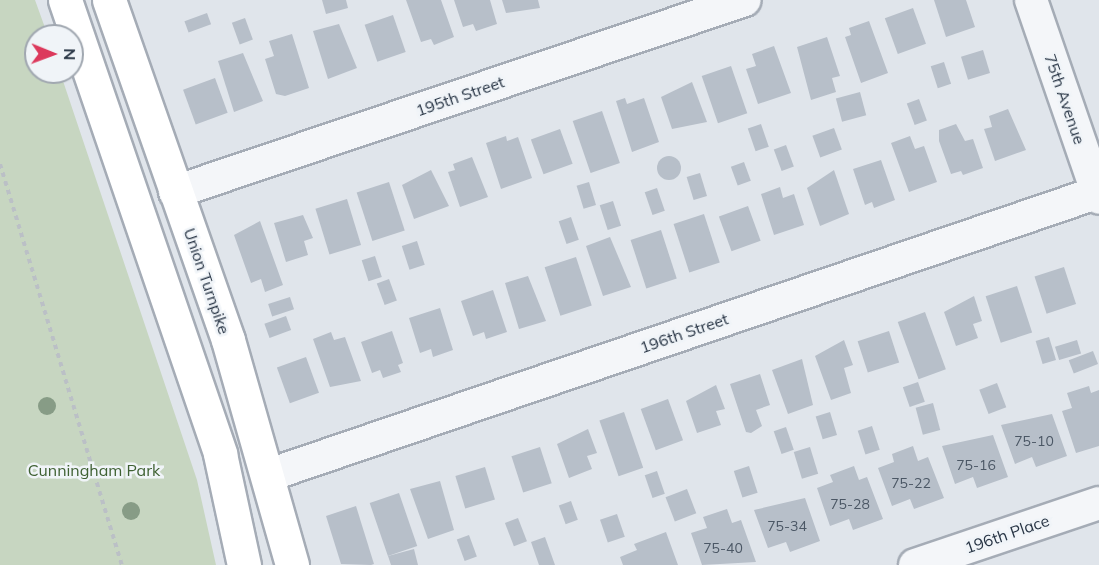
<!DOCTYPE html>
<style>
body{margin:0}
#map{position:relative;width:1099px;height:565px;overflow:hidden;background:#e0e5eb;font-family:Mulish,sans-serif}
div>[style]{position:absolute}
.green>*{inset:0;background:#c7d6c1}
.building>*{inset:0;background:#b7bfc9;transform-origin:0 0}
.round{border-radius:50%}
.path>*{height:4px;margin-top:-2px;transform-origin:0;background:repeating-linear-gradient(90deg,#bbc0c6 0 4.5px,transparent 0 9px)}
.roads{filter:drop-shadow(2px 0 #a5acb6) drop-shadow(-2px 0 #a5acb6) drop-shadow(0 2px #a5acb6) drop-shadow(0 -2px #a5acb6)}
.minor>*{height:32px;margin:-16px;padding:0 16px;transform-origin:16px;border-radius:16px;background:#f4f6f9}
.major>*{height:33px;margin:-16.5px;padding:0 16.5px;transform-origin:16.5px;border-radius:16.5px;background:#fff}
.trees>*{width:18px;height:18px;margin:-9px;border-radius:50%;background:#879c86}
span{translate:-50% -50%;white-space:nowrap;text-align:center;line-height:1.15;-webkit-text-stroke:5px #f0f4f8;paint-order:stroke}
.number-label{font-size:14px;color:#4b5765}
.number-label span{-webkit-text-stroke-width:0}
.street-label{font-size:16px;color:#273444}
.park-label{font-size:16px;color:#3f6133}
.north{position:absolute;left:24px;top:24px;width:60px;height:60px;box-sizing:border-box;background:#f0f4f8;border:2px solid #a0a7b0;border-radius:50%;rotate:91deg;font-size:16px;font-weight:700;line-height:24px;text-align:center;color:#273444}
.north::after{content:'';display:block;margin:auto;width:21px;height:27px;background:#dc395c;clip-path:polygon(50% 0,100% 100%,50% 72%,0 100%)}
</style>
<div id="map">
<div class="green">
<i style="clip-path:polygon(0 0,35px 0,48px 36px,36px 36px,36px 72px,60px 72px,197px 480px,216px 565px,0 565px)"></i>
</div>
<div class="building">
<i style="clip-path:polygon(322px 0,346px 0,348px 8px,326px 14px)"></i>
<i style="clip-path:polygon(406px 0,441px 0,454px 37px,434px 45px,431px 39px,421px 42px)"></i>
<i style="clip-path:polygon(454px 0,490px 0,497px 24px,476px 31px,473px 24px,463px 27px)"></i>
<i style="clip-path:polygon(502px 0,538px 0,540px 8px,506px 13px)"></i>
<i style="clip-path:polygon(934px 0,966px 0,975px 27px,946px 37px)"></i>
<i style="left:913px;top:8px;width:38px;height:30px;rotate:70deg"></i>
<i style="left:207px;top:13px;width:12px;height:24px;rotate:70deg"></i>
<i style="left:393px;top:15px;width:39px;height:30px;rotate:71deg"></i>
<i style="left:245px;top:18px;width:23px;height:14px;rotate:70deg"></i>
<i style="clip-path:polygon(869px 21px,888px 73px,861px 83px,845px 37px,851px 35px,849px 28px)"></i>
<i style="clip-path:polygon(339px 24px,357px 68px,328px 79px,313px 31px)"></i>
<i style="clip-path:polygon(292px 34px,309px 88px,285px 96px,276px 94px,265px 59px,274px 56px,269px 41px)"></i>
<i style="clip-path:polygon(827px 37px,840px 76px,832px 78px,836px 92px,811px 100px,797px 47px)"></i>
<i style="clip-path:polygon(774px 46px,791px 93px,758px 104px,746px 69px,756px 66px,752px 54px)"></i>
<i style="left:983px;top:50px;width:24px;height:23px;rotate:73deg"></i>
<i style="clip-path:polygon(243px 53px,263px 101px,234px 112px,218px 61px)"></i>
<i style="left:944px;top:62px;width:23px;height:14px;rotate:72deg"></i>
<i style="left:731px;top:66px;width:50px;height:31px;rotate:71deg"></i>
<i style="left:215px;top:78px;width:37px;height:34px;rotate:70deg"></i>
<i style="clip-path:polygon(692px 82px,707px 122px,672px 129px,661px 97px)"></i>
<i style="left:860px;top:92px;width:24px;height:25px;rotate:75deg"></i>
<i style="clip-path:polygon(625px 98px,627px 104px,644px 98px,659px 142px,632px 152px,616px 101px)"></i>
<i style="left:919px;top:99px;width:23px;height:13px;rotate:70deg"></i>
<i style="clip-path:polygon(1008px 109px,1026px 150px,995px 161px,984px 129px,992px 127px,989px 116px)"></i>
<i style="left:602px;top:111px;width:55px;height:31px;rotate:71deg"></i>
<i style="left:761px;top:124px;width:24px;height:14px;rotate:71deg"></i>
<i style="clip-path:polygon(956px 124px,965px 141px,973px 139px,983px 168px,963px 175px,961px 171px,951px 174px,939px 141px,939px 130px)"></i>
<i style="left:834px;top:128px;width:23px;height:23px;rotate:70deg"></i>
<i style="left:560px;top:129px;width:37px;height:31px;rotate:70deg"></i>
<i style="clip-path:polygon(506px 136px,507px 141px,518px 137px,532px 178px,501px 189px,486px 143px)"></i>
<i style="clip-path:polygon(910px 136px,915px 149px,924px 146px,937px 182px,909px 192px,891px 143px)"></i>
<i style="left:786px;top:145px;width:23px;height:13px;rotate:70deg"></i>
<i class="round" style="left:657px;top:156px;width:24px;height:24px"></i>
<i style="clip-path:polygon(472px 157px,488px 197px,460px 207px,448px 172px,455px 170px,453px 164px)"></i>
<i style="clip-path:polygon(881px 160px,895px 200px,874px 208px,872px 202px,865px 205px,853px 169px)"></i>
<i style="left:744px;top:162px;width:20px;height:14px;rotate:70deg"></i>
<i style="clip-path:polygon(431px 170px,449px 206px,414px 219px,402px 185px)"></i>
<i style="clip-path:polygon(834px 170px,849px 214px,820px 226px,807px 188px)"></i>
<i style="left:700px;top:173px;width:24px;height:14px;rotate:73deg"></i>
<i style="left:389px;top:182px;width:51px;height:34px;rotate:72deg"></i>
<i style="left:589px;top:182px;width:24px;height:13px;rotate:73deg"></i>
<i style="clip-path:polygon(780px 187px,783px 198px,794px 194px,804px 225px,774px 235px,761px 194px)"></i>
<i style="left:657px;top:188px;width:24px;height:13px;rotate:71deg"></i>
<i style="left:347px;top:199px;width:48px;height:33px;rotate:73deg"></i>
<i style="left:613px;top:201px;width:26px;height:14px;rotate:72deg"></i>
<i style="left:748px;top:206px;width:37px;height:31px;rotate:70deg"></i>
<i style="left:704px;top:214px;width:51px;height:32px;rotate:72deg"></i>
<i style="clip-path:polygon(303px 215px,313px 238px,304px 241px,308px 255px,286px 262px,274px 223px)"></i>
<i style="left:571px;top:217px;width:24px;height:13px;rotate:71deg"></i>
<i style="clip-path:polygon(260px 221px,283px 285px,265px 292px,261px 279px,251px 283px,234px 235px)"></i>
<i style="left:661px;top:230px;width:51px;height:32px;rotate:72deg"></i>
<i style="clip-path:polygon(610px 237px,631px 287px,603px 296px,586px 246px)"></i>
<i style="left:417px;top:241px;width:25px;height:16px;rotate:72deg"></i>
<i style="left:375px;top:256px;width:22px;height:14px;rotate:72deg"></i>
<i style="left:576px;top:257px;width:51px;height:33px;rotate:72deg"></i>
<i style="left:1064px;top:267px;width:39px;height:31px;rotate:72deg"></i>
<i style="clip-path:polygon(528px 276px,546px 321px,519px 329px,505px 283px)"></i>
<i style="left:389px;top:279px;width:23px;height:13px;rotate:70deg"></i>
<i style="left:1017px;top:286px;width:49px;height:33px;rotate:72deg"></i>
<i style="clip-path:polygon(493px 290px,507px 332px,486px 339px,484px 332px,473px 336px,461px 301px)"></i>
<i style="clip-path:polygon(974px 296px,982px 321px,973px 324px,978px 338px,956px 346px,944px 312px)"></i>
<i style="left:290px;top:297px;width:13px;height:23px;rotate:72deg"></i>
<i style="clip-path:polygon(440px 308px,453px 350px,433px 357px,431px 349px,420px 353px,409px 318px)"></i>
<i style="left:925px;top:312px;width:61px;height:29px;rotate:70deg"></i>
<i style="left:286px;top:316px;width:15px;height:23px;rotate:70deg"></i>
<i style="clip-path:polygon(392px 331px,403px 363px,398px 365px,401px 372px,383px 378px,380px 370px,372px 373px,361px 342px)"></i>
<i style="left:889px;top:331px;width:33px;height:33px;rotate:72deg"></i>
<i style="clip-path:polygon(331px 332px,334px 340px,345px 337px,361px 381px,330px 387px,313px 339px)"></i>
<i style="left:1049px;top:337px;width:24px;height:14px;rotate:73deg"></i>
<i style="clip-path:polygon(844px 340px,853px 365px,844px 368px,851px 393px,831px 400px,815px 356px)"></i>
<i style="left:1077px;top:340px;width:14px;height:23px;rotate:73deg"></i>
<i style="left:1093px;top:351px;width:14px;height:26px;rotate:69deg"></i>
<i style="left:306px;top:357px;width:38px;height:31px;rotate:70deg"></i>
<i style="clip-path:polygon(802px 359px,813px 405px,788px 414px,772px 370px)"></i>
<i style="clip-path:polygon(760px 374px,770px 405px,756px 410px,762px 426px,751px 433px,746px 432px,730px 384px)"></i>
<i style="left:918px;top:382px;width:21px;height:16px;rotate:71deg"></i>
<i style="left:997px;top:383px;width:26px;height:19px;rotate:69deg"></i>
<i style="clip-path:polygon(716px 385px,725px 409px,716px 411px,721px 425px,697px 433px,686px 401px)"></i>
<i style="clip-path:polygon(1089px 386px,1091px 393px,1099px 390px,1099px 446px,1076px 453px,1062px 411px,1072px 408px,1067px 393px)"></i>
<i style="left:668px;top:399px;width:44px;height:29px;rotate:70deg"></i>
<i style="left:933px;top:403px;width:28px;height:18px;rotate:75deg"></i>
<i style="left:624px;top:412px;width:59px;height:26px;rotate:71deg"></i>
<i style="left:830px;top:412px;width:24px;height:15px;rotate:73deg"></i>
<i style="clip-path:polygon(1052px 414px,1067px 456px,1036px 467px,1032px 457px,1015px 464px,1001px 425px)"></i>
<i style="left:872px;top:426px;width:25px;height:15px;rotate:72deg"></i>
<i style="left:786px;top:427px;width:24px;height:13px;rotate:71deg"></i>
<i style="clip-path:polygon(588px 429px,597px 453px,587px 456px,592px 469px,569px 478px,557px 444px)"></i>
<i style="clip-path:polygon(993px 435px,1008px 477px,977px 488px,973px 477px,955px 484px,942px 446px)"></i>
<i style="clip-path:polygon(913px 446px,918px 461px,928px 457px,944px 498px,914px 509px,910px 499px,892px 506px,878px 468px,894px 462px,892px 454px)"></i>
<i style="left:540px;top:447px;width:38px;height:30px;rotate:72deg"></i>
<i style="left:810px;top:447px;width:28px;height:17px;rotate:73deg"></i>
<i style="left:749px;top:466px;width:28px;height:16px;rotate:72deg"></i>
<i style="clip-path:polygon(854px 466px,859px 480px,867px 477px,883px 519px,853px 530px,849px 519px,830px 526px,817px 488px,833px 482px,830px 475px)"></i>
<i style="left:485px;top:467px;width:34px;height:31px;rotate:73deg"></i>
<i style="left:657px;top:471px;width:24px;height:13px;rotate:71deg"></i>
<i style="clip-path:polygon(440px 481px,454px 530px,428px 539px,410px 489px)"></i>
<i style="left:687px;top:489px;width:26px;height:23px;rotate:69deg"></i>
<i style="left:399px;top:493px;width:56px;height:31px;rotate:71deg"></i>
<i style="clip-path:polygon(805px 498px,820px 541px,790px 552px,786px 542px,768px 548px,754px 510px)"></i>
<i style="left:571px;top:501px;width:20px;height:13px;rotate:70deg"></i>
<i style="clip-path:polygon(356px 506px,374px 564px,371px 565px,341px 564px,326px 516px)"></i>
<i style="clip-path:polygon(727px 509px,732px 523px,741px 520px,756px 562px,702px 565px,691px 533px,707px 528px,703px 517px)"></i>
<i style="left:617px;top:514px;width:24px;height:18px;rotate:71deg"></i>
<i style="left:518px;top:518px;width:25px;height:14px;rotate:69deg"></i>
<i style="clip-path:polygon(666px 532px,678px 565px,623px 565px,620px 557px,637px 550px,634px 544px)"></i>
<i style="left:469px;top:535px;width:23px;height:13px;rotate:70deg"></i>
<i style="clip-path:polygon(545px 537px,555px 565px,539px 565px,531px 542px)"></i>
<i style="clip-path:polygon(414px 549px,418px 565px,391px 565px,388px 556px)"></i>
</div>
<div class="path">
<i style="left:0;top:164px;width:419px;rotate:73.1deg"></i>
</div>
<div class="roads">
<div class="minor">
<i style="left:1031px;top:0;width:209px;rotate:71deg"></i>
<i style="left:175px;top:192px;width:601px;rotate:-18.62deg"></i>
<i style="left:269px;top:475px;width:877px;rotate:-18.83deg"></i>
<i style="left:915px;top:565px;width:194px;rotate:-18.6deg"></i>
</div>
<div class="major">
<i style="left:65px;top:0;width:480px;rotate:71.1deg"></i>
<i style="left:220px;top:454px;width:114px;rotate:77.8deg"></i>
<i style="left:109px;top:0;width:360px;rotate:70.7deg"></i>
<i style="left:228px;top:340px;width:234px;rotate:74.1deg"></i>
</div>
</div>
<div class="trees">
<i style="left:47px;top:406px"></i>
<i style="left:131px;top:511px"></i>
</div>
<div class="number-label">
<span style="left:1034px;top:441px">75-10</span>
<span style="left:976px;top:465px">75-16</span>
<span style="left:911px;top:483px">75-22</span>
<span style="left:850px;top:504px">75-28</span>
<span style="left:787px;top:526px">75-34</span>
<span style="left:723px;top:548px">75-40</span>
</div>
<div class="street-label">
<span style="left:460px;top:96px;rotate:-19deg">195th Street</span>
<span style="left:1065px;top:99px;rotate:71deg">75th Avenue</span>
<span style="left:207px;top:281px;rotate:71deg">Union Turnpike</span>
<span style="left:684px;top:333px;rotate:-19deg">196th Street</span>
<span style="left:1007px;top:534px;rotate:-19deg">196th Place</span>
</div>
<div class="park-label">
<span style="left:94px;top:470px">Cunningham Park</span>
</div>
<div class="north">N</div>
</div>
